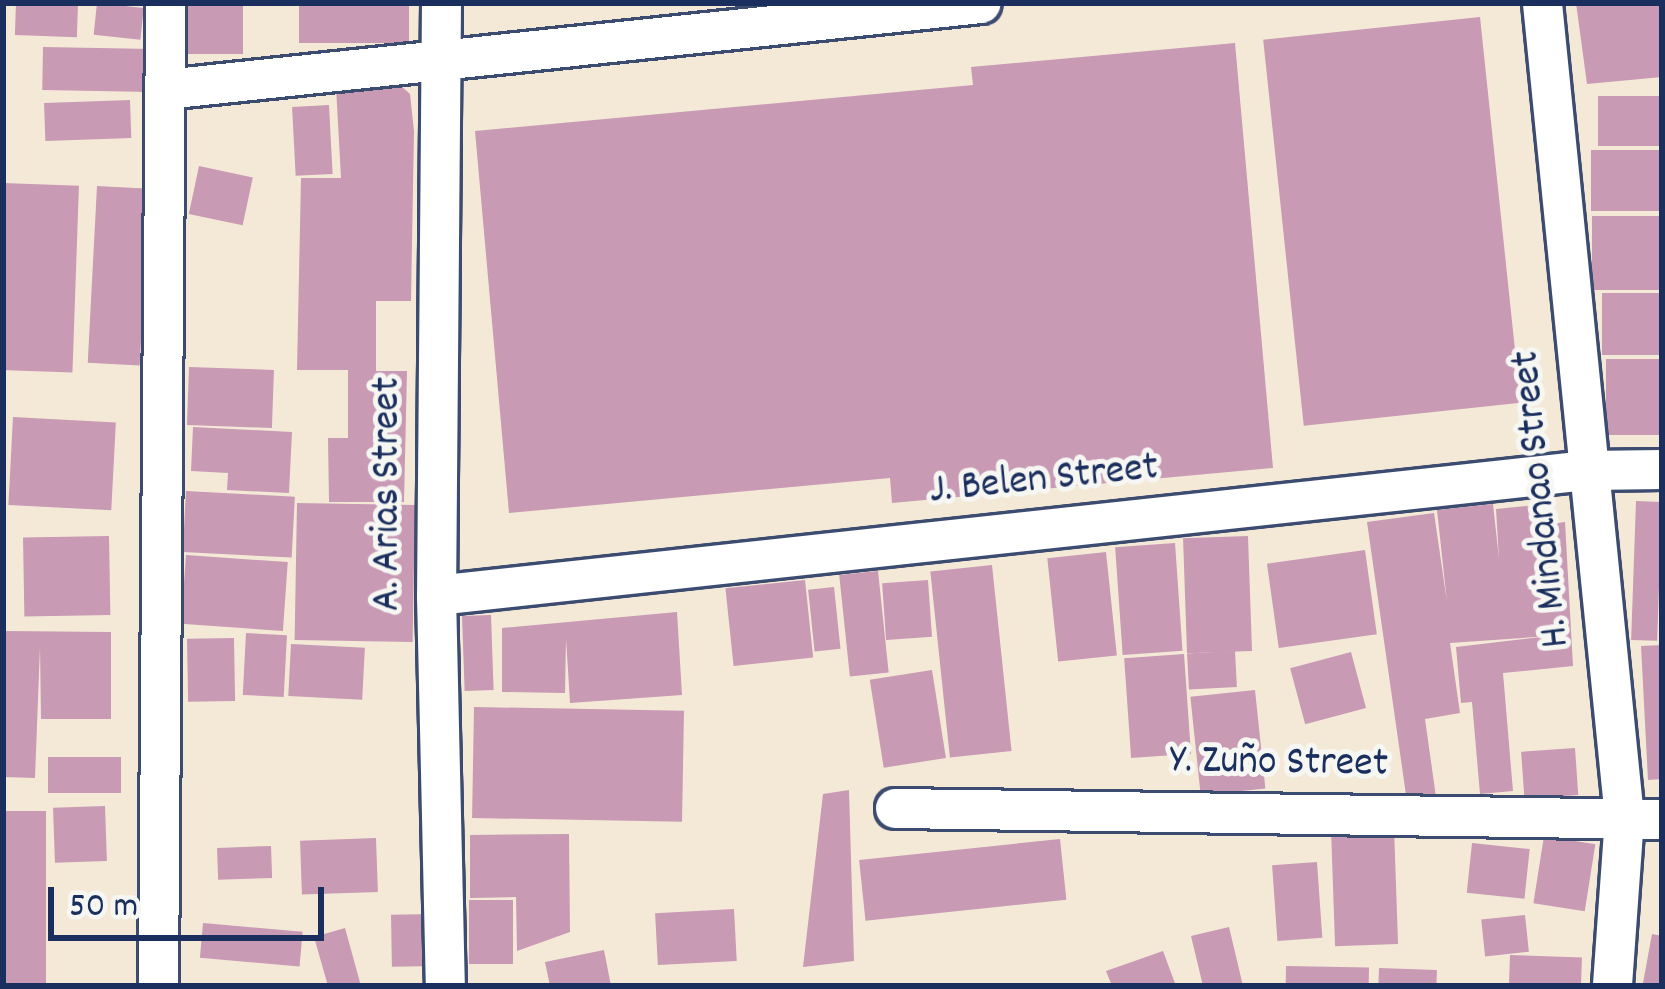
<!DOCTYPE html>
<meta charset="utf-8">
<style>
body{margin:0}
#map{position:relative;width:1665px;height:989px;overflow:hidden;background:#f4e9d7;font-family:Dekko,sans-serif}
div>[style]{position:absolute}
.building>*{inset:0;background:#c89ab4;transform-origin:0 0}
.roads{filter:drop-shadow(3px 0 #3c4b70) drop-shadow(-3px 0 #3c4b70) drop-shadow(0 3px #3c4b70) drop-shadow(0 -3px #3c4b70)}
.street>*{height:39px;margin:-19.5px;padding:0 19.5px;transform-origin:19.5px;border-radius:19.5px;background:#fff}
span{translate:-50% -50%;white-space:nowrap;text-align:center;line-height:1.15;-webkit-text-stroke:10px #f6f6f2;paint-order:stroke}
.street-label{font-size:42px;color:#1b2f5e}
.frame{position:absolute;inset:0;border:6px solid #1b2f5e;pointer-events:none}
.scale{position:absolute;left:48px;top:887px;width:276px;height:54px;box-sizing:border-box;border:6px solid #1b2f5e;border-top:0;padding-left:15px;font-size:36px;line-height:42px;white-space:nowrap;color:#1b2f5e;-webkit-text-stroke:9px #f6f6f2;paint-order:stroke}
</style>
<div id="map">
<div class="building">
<i style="left:16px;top:3px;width:62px;height:32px;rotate:2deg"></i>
<i style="left:97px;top:3px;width:47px;height:32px;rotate:6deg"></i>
<i style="left:185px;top:3px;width:58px;height:51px"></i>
<i style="left:299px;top:3px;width:110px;height:40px"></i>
<i style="clip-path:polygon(1576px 3px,1662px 3px,1662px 77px,1587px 84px)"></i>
<i style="left:1480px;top:17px;width:388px;height:218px;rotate:84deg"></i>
<i style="clip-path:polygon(1235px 43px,1273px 468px,892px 503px,890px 478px,509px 513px,475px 131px,973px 85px,971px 67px)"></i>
<i style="left:43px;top:47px;width:110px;height:43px;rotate:1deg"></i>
<i style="clip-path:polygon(401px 86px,410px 94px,414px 131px,411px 301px,376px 301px,376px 371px,407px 371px,404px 502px,329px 502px,328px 438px,348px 438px,348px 370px,297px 370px,301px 178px,341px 178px,336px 87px)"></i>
<i style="left:1662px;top:96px;width:50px;height:64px;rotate:90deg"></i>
<i style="left:130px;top:100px;width:38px;height:86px;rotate:88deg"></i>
<i style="left:329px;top:105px;width:69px;height:37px;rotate:87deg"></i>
<i style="left:1662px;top:150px;width:61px;height:71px;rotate:90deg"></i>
<i style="left:199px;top:166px;width:55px;height:49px;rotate:12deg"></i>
<i style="left:3px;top:183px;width:76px;height:187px;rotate:2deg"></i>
<i style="left:97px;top:186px;width:52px;height:177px;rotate:3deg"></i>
<i style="left:1662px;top:216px;width:74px;height:70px;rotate:90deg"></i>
<i style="left:1662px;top:293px;width:62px;height:60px;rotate:90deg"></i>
<i style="left:1662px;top:359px;width:76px;height:56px;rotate:90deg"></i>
<i style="left:189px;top:367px;width:85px;height:58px;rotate:2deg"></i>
<i style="left:13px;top:417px;width:103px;height:88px;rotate:3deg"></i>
<i style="clip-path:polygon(193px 427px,292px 432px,289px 493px,227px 490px,228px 473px,191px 471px)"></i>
<i style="left:186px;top:491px;width:109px;height:61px;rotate:3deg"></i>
<i style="left:1636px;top:501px;width:26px;height:139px;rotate:2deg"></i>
<i style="left:297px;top:503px;width:118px;height:137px;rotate:1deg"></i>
<i style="clip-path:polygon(1493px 504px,1499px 559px,1496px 509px,1535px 505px,1537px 526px,1565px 522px,1573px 666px,1503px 673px,1513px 791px,1480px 794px,1472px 702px,1461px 703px,1456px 647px,1549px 636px,1450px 643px,1460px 713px,1425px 719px,1436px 797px,1407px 802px,1367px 522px,1434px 513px,1447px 602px,1437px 510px)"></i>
<i style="left:109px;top:536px;width:79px;height:86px;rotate:89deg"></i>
<i style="left:1248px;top:536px;width:115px;height:65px;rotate:88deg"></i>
<i style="left:1175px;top:543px;width:108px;height:60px;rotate:86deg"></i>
<i style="left:1365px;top:550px;width:85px;height:99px;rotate:82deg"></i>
<i style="left:1106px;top:552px;width:104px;height:59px;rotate:84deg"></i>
<i style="left:186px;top:555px;width:102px;height:69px;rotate:4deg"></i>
<i style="left:992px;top:565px;width:187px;height:62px;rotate:84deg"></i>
<i style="left:878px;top:571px;width:102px;height:39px;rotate:84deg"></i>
<i style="left:805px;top:580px;width:78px;height:80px;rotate:84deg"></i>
<i style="left:928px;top:580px;width:57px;height:46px;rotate:86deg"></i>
<i style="left:834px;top:587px;width:62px;height:26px;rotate:84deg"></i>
<i style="clip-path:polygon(677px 612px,682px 695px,570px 703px,566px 638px,565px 693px,502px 692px,502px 628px)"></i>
<i style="left:491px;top:615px;width:75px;height:29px;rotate:88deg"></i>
<i style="clip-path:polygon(3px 631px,111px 632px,111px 719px,41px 719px,40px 647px,35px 778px,3px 777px)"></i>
<i style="left:246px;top:633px;width:41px;height:62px;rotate:3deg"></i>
<i style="left:234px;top:638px;width:63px;height:47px;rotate:89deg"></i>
<i style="left:291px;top:644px;width:74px;height:52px;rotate:3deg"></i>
<i style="clip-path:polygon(1662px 645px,1662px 779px,1648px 780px,1641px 646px)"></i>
<i style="left:1235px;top:651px;width:36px;height:48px;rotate:87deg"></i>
<i style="left:1351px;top:652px;width:58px;height:63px;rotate:75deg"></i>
<i style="left:1184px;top:654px;width:100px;height:60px;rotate:86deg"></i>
<i style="left:932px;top:670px;width:89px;height:63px;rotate:81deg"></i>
<i style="left:1255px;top:690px;width:99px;height:65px;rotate:84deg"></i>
<i style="left:474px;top:707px;width:210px;height:111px;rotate:1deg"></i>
<i style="left:1575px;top:748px;width:47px;height:54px;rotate:86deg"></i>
<i style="left:121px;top:757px;width:36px;height:73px;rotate:90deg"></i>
<i style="clip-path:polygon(849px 790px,854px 961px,803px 967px,823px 794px)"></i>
<i style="left:105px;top:806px;width:55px;height:52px;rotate:88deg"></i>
<i style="left:3px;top:811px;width:43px;height:175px"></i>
<i style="left:1394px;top:828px;width:116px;height:63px;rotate:88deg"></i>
<i style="clip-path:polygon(569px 834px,570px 932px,517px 951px,516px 897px,470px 898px,470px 835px)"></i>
<i style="left:1544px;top:836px;width:52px;height:68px;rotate:9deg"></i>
<i style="left:376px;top:838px;width:54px;height:76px;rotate:88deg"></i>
<i style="left:1060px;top:839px;width:61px;height:202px;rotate:84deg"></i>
<i style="left:1472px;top:843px;width:58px;height:50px;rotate:6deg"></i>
<i style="left:271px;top:846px;width:32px;height:54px;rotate:88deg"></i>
<i style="left:1317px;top:862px;width:76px;height:45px;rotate:86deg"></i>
<i style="left:469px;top:900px;width:44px;height:64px"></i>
<i style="left:734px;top:909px;width:52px;height:79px;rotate:87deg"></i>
<i style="left:435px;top:914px;width:52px;height:44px;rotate:89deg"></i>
<i style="left:1525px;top:915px;width:37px;height:44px;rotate:84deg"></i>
<i style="left:203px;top:923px;width:100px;height:35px;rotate:5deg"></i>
<i style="clip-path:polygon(1229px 927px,1243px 986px,1203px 986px,1191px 936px)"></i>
<i style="clip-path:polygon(345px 928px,361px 986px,328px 986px,314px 937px)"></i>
<i style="clip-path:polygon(1652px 934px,1662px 936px,1662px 986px,1643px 983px)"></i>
<i style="clip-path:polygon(604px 950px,611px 986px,550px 986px,545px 962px)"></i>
<i style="clip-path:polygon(1163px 951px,1176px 986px,1112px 986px,1106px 971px)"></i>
<i style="left:1510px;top:955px;width:72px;height:31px;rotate:2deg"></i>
<i style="left:1286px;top:966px;width:83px;height:20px;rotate:1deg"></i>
<i style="left:1379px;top:968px;width:58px;height:18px;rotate:2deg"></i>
</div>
<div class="roads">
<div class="street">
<i style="left:441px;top:3px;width:592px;rotate:90.48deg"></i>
<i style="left:436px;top:595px;width:391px;rotate:88.7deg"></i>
<i style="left:1542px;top:3px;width:818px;rotate:84.25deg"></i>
<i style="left:1624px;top:817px;width:169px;rotate:94.1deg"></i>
<i style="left:165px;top:89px;width:820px;rotate:-6.02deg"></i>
<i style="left:436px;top:595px;width:1158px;rotate:-6.2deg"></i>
<i style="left:1587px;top:470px;width:75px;rotate:-0.8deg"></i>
<i style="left:895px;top:808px;width:767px;rotate:0.82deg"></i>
<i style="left:158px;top:986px;width:983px;rotate:-89.59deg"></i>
</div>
</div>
<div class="street-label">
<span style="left:1044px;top:481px;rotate:-6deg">J. Belen Street</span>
<span style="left:389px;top:494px;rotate:-90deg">A. Arias Street</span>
<span style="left:1543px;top:499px;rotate:-96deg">H. Mindanao Street</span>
<span style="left:1279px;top:764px;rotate:1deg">Y. Zuño Street</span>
</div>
<div class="frame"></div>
<div class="scale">50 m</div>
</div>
